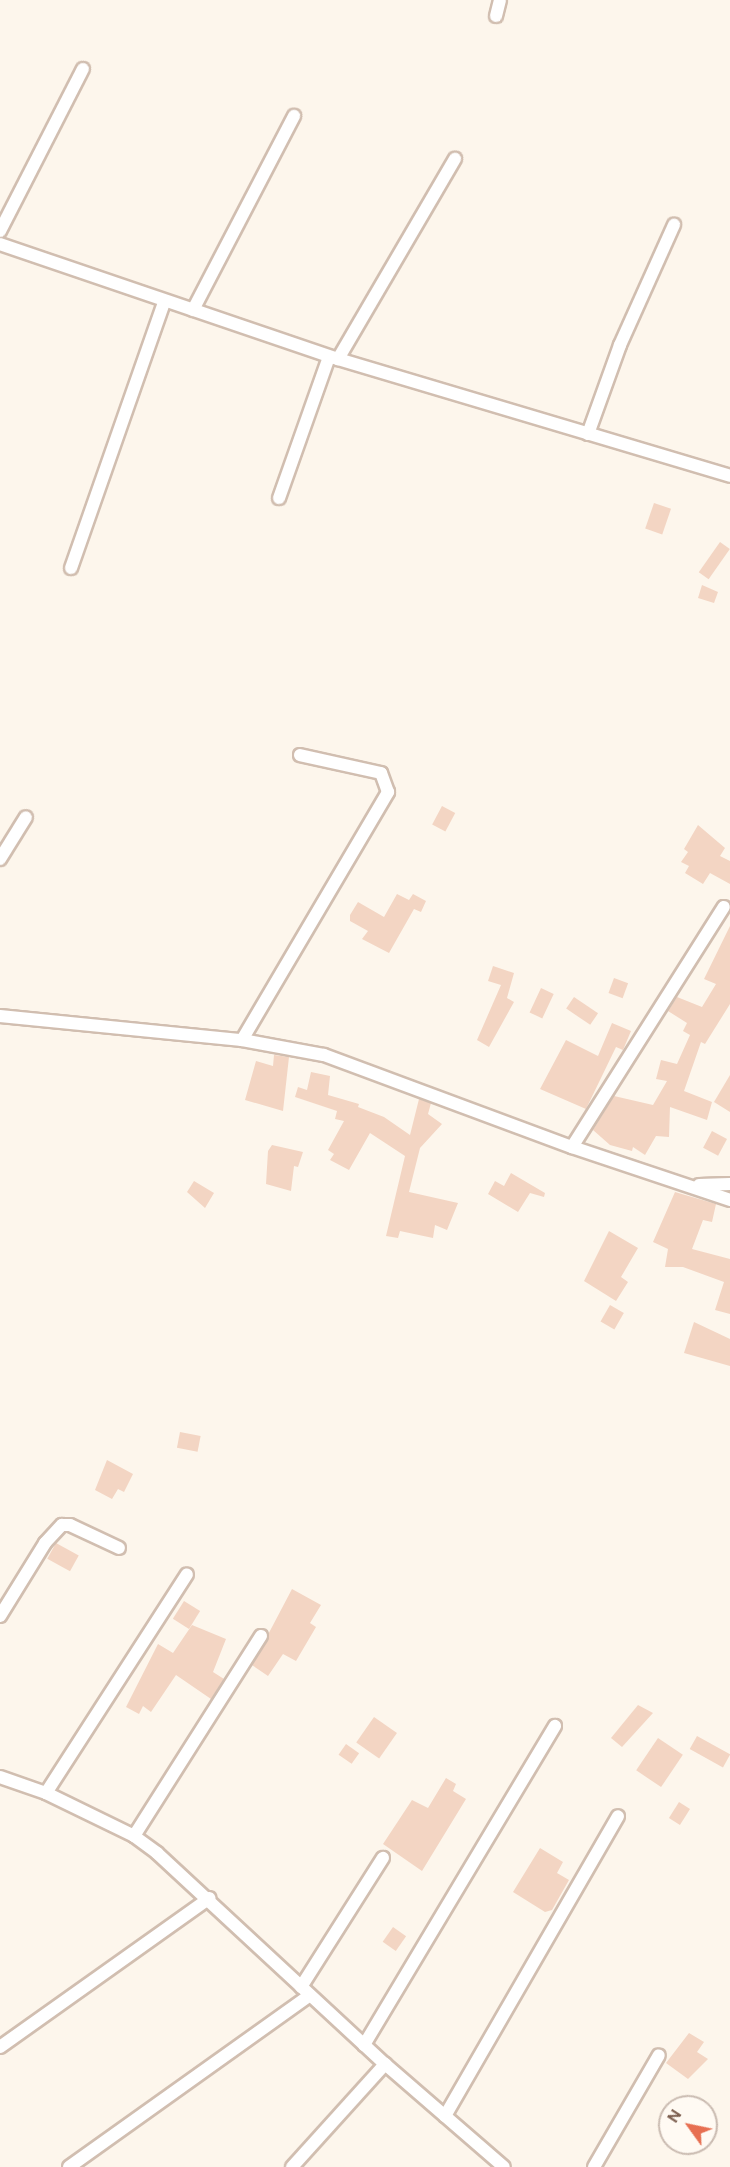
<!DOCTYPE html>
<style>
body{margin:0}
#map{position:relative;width:730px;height:2167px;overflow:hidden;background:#fdf6ec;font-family:"DM Sans",sans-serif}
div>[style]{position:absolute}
.building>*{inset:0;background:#f3d5c3;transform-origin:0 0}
.roads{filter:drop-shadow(2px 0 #d1beb0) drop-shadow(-2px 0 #d1beb0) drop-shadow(0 2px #d1beb0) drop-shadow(0 -2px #d1beb0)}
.street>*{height:12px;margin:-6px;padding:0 6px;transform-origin:6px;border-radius:6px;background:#fff}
span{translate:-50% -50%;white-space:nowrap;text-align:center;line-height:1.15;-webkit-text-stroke:6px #fffaf3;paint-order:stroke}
.north{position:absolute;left:658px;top:2095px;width:60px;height:60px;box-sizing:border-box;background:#fffaf3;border:2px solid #cabbb1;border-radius:50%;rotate:303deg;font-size:16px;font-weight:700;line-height:24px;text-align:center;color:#7a5c4d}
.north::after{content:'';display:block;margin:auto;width:21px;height:27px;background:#e76f51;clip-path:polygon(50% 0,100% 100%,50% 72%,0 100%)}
</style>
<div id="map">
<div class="building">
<i style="left:654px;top:503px;width:18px;height:27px;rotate:19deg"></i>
<i style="left:720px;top:542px;width:12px;height:37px;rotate:35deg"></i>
<i style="clip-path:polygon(702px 585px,718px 592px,714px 603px,698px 598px)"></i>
<i style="left:442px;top:806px;width:15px;height:21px;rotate:28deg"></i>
<i style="clip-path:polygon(698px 825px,725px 848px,720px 856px,730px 861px,730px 884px,710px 873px,703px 884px,685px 873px,689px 866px,681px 862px,688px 852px,684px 849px)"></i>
<i style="clip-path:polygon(397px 894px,409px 900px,413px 894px,426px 901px,421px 912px,414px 909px,389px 953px,362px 939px,368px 931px,350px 921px,350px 915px,358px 902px,384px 917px)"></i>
<i style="clip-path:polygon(730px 926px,730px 1004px,705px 1044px,701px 1042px,684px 1091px,712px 1102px,707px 1120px,670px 1107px,669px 1137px,656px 1136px,645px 1155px,633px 1147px,632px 1151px,610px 1145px,593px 1130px,614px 1096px,653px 1105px,667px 1081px,656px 1079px,661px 1060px,677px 1064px,690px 1035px,683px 1031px,687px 1023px,668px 1011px,677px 997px,702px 1007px,716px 984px,704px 979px)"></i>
<i style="clip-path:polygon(493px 966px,514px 973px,507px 998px,514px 1002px,489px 1047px,477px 1040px,501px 985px,488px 981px)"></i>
<i style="left:614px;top:978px;width:15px;height:16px;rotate:20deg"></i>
<i style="left:541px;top:988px;width:14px;height:27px;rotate:25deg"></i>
<i style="left:574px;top:997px;width:29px;height:14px;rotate:34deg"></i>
<i style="clip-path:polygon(612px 1023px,631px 1031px,623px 1050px,616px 1047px,586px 1109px,540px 1089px,566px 1040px,598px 1056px)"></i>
<i style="clip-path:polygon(274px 1055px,289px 1057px,283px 1111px,245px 1100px,256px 1061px,273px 1066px)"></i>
<i style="clip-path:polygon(311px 1072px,330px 1076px,328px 1095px,359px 1104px,358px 1107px,384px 1117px,410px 1135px,419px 1099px,431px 1103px,428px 1114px,442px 1124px,420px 1148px,409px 1192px,458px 1203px,447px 1230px,435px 1225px,433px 1238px,400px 1231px,398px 1238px,386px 1236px,405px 1156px,370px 1133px,349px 1170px,330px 1160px,334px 1154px,328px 1150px,344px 1121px,335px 1119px,337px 1111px,295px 1097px,298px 1087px,307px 1090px)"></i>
<i style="clip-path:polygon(730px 1075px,730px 1112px,714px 1102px)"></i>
<i style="left:712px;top:1131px;width:17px;height:19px;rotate:28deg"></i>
<i style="clip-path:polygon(272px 1145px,303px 1152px,298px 1167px,294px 1166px,291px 1191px,266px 1184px,268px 1151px)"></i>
<i style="clip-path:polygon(511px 1173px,545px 1193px,544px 1197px,530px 1193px,518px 1212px,488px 1194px,495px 1181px,504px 1186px)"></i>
<i style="clip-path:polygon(194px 1181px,214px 1193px,205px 1208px,187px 1192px)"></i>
<i style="clip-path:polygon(675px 1192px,716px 1204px,712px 1222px,703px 1220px,692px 1249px,730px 1259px,730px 1314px,715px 1310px,724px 1282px,683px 1267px,665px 1267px,668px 1249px,653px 1242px)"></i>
<i style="clip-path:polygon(609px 1231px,638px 1248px,621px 1277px,628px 1282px,616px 1301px,584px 1281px)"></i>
<i style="left:610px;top:1305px;width:16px;height:19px;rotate:30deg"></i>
<i style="clip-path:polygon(694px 1322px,730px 1339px,730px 1366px,684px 1353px)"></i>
<i style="left:180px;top:1432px;width:21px;height:16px;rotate:11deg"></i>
<i style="clip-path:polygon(107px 1460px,133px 1474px,124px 1492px,118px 1489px,112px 1499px,95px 1490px)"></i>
<i style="left:56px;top:1543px;width:26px;height:18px;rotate:29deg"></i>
<i style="clip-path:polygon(292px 1589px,321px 1605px,310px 1623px,316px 1627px,296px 1661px,283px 1654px,268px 1676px,252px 1665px)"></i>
<i style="left:184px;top:1601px;width:19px;height:21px;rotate:32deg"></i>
<i style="clip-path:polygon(192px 1625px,226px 1639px,213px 1672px,224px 1679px,211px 1699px,176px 1675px,151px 1712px,143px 1706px,139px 1714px,126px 1707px,158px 1644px,173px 1653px)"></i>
<i style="clip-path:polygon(638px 1705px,653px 1713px,622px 1747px,611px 1738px)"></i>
<i style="left:374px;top:1717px;width:28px;height:31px;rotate:35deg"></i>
<i style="left:697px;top:1736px;width:38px;height:15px;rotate:29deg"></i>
<i style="left:658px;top:1738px;width:30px;height:39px;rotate:34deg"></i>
<i style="left:346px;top:1744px;width:16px;height:13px;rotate:35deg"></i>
<i style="clip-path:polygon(446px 1778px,456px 1784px,453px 1791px,466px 1799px,422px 1871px,383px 1844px,412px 1800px,428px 1808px)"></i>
<i style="left:679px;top:1802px;width:13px;height:19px;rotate:32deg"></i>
<i style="clip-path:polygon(540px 1848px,563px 1862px,557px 1873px,569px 1880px,552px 1910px,545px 1912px,513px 1892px)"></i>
<i style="left:393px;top:1927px;width:16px;height:18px;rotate:35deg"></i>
<i style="clip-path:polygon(689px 2033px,704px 2042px,697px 2052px,708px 2059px,688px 2079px,666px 2063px)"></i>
</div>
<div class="roads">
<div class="street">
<i style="left:496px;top:16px;width:16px;rotate:-76deg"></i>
<i style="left:0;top:231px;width:182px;rotate:-62.9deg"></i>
<i style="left:0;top:244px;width:357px;rotate:18.8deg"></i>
<i style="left:338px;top:359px;width:409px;rotate:16.6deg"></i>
<i style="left:193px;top:310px;width:219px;rotate:-62.5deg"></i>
<i style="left:338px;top:359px;width:232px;rotate:-59.7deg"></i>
<i style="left:588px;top:434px;width:95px;rotate:-70.2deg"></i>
<i style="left:620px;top:345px;width:132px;rotate:-65.8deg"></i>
<i style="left:279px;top:498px;width:150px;rotate:-70.5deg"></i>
<i style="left:71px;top:568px;width:282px;rotate:-70.7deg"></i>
<i style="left:0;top:859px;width:49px;rotate:-58.2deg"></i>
<i style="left:0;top:1016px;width:243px;rotate:5.7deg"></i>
<i style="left:242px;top:1040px;width:83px;rotate:10.4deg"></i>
<i style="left:324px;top:1055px;width:265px;rotate:20.4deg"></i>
<i style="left:572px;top:1147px;width:167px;rotate:18.5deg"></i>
<i style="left:242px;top:1040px;width:288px;rotate:-59.5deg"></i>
<i style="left:388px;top:792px;width:20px;rotate:-110deg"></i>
<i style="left:381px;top:773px;width:83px;rotate:-167.5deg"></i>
<i style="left:572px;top:1147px;width:284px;rotate:-57.7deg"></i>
<i style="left:699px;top:1185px;width:31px;rotate:-2deg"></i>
<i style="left:0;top:1616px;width:86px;rotate:-58.3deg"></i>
<i style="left:45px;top:1543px;width:25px;rotate:-47deg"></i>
<i style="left:62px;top:1525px;width:8px"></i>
<i style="left:70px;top:1525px;width:54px;rotate:25.1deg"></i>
<i style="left:0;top:1777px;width:49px;rotate:19.2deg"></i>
<i style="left:46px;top:1793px;width:98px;rotate:26deg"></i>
<i style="left:134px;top:1836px;width:29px;rotate:36deg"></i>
<i style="left:157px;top:1853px;width:311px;rotate:42.8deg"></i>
<i style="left:385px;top:2064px;width:157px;rotate:40.9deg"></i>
<i style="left:46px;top:1793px;width:260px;rotate:-57.2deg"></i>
<i style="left:134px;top:1836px;width:237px;rotate:-57.6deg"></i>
<i style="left:301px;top:1987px;width:153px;rotate:-57.6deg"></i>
<i style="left:364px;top:2045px;width:372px;rotate:-59.1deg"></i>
<i style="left:0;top:2047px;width:257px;rotate:-35.4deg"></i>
<i style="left:445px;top:2116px;width:346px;rotate:-60deg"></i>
<i style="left:69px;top:2167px;width:296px;rotate:-35.5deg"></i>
<i style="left:292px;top:2167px;width:139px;rotate:-47.9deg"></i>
<i style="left:594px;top:2167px;width:129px;rotate:-59.9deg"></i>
</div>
</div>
<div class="north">N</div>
</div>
